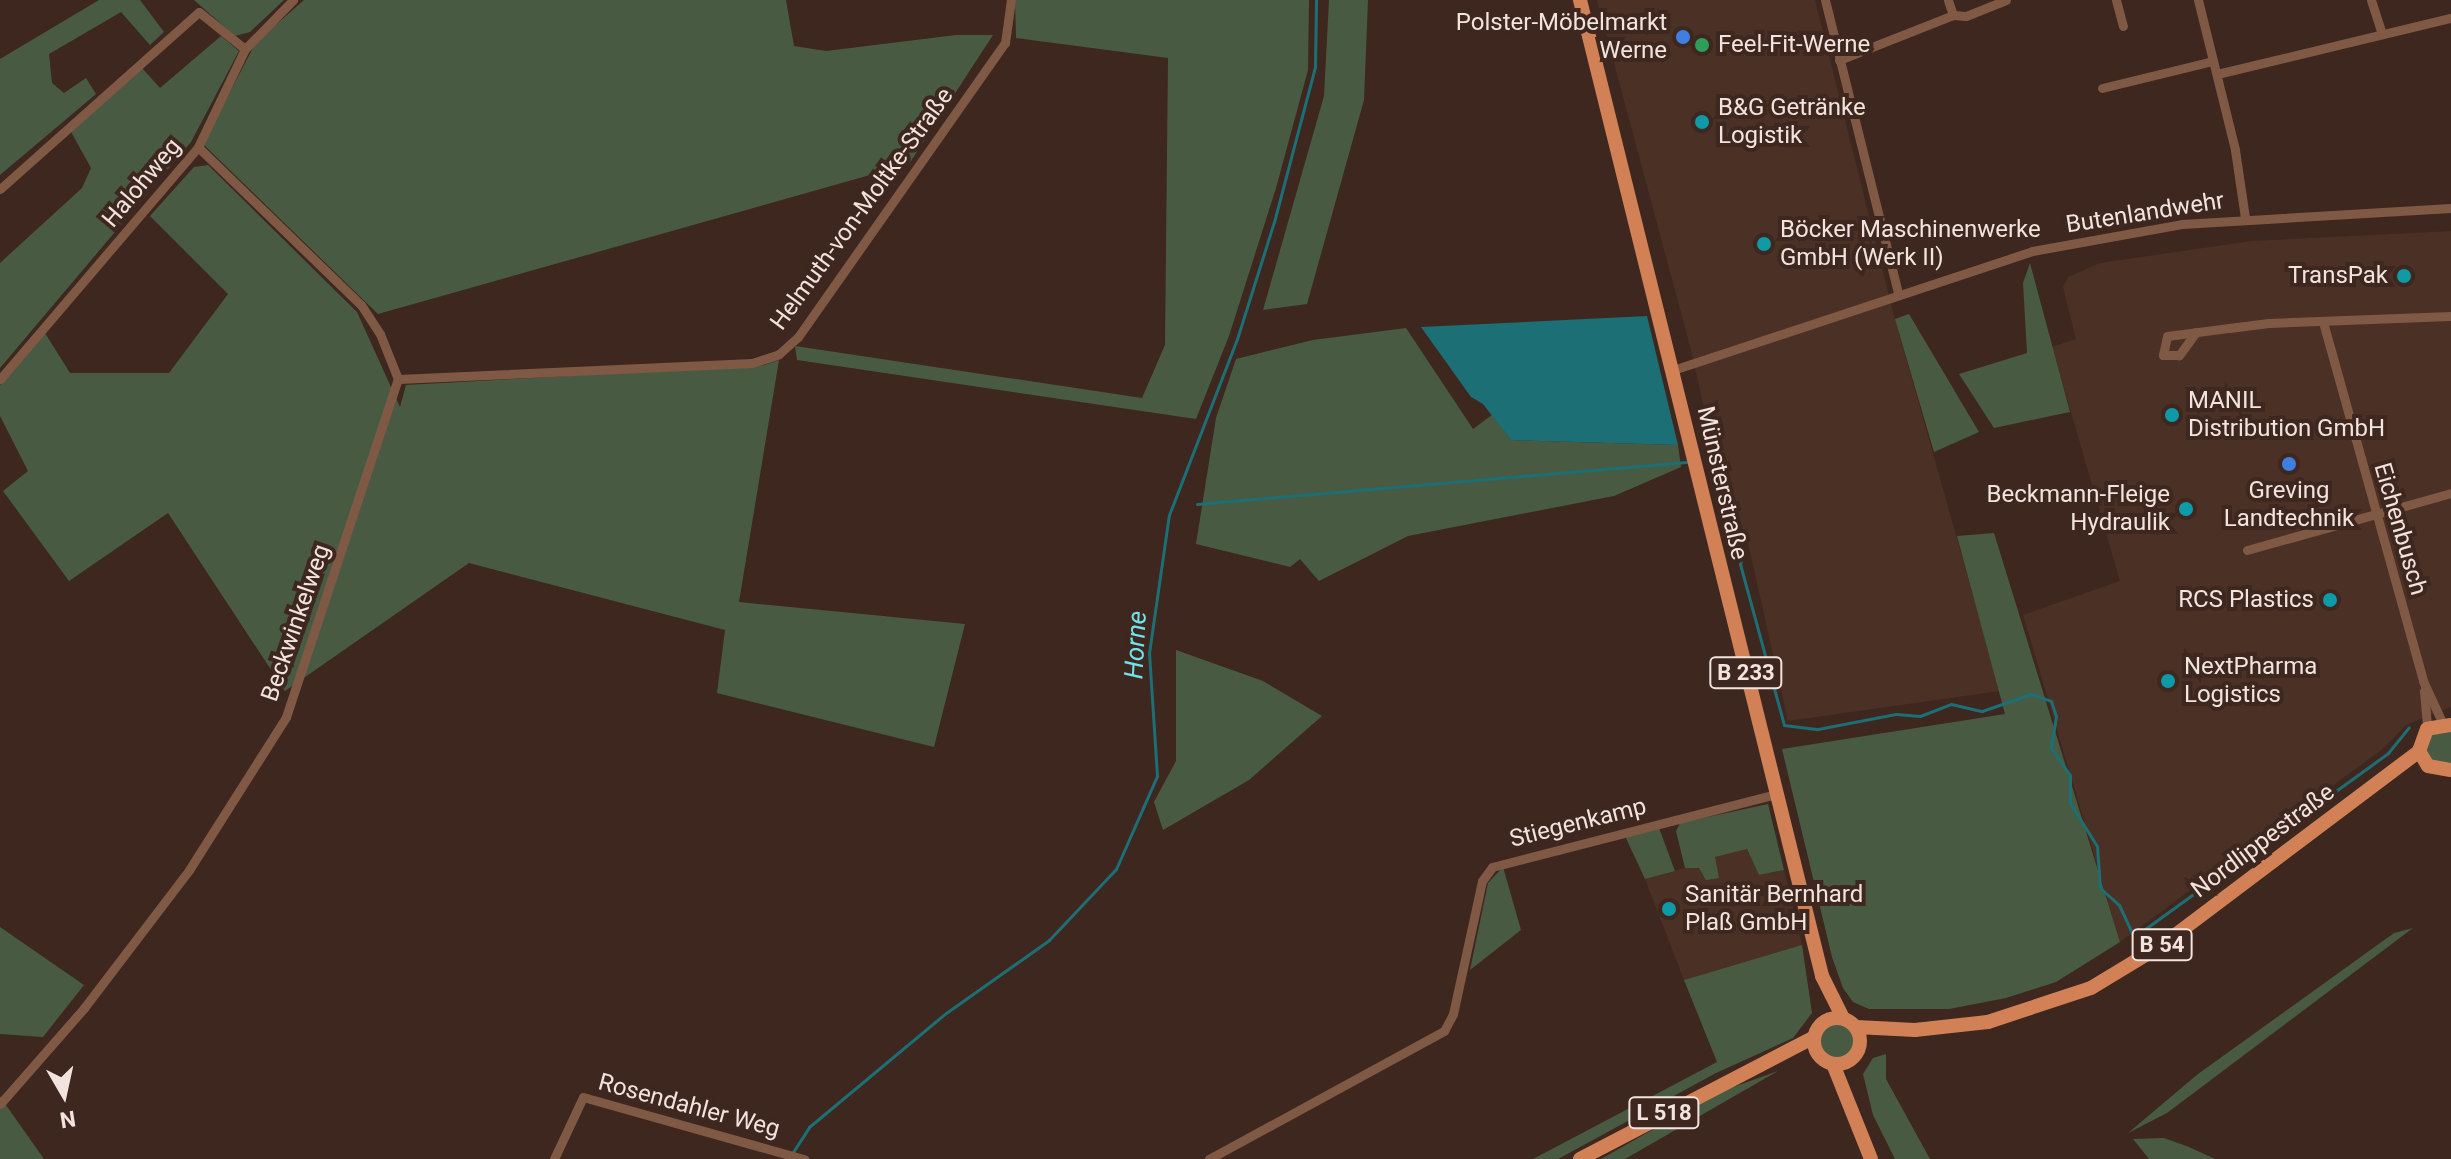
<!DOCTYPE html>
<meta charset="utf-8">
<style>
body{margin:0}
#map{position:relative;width:2451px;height:1159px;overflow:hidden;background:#3d271f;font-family:Roboto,sans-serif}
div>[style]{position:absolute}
.built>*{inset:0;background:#4b3025}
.green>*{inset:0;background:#485b42}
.round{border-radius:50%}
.water>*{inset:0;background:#1c6f74}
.stream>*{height:3px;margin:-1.5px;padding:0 1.5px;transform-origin:1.5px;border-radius:1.5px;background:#1c6f74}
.minor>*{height:9px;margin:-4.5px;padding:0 4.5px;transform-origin:4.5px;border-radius:4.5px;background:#805944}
.primary>*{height:14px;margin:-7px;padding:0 7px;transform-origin:7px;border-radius:7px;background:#d28156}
.primary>.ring{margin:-7px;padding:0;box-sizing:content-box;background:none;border:14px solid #d28156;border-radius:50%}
.dots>*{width:22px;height:22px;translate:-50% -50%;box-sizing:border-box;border:4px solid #3d271f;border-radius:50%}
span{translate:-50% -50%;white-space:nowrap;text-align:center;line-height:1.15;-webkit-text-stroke:8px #3d271f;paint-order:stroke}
.shield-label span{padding:2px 6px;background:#3d271f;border:2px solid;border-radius:6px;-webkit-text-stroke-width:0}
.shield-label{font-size:22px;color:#f3e3de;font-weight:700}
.poi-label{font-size:24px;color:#f3e3de}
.right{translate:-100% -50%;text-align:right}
.left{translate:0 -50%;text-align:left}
.street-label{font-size:24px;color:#f3e3de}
.water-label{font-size:26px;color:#70e4ec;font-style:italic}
.north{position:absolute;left:24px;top:1055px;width:80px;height:80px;-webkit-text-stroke:6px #3d271f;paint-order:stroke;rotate:171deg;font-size:22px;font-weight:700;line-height:32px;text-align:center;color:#f3e3de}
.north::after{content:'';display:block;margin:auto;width:28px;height:36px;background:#f3e3de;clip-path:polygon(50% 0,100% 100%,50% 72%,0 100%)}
</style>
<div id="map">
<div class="built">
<i style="clip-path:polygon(1597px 0,1815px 0,1892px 308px,2000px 691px,1788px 721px,1748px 543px,1716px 463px,1691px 350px)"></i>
<i style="clip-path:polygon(2451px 231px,2451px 707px,2406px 725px,2384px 748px,2120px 942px,2023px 615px,2120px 581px,2052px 347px,2076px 339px,2063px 287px,2068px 277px,2100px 263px,2251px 241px)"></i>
<i style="clip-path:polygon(1747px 849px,1759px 875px,1784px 870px,1802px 945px,1684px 980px,1645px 879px,1692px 866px,1719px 878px,1714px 857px)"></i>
</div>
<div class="green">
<i style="clip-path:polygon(99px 0,140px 0,164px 32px,150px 45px,121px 12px,49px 54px,52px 83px,64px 93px,86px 78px,96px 94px,0 175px,0 59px)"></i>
<i style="clip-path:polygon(194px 0,284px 0,250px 32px,235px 36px)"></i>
<i style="clip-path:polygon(304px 0,786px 0,794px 46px,826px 51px,956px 35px,993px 35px,909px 164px,378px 314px,203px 144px,256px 42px)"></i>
<i style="clip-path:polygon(1015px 0,1309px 0,1308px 70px,1276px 188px,1229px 336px,1196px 419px,797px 360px,795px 346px,1142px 398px,1165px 345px,1168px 58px,1016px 38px)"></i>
<i style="clip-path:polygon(1329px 0,1368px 0,1364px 100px,1307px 304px,1263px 310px,1324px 96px)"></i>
<i style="clip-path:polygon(221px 36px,239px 51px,191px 142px,0 368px,0 263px,82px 188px,91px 168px,70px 130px,141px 67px,160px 88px)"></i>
<i style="clip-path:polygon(208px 165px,357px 312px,400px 407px,406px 385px,764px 365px,779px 360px,739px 602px,965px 624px,934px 747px,717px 693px,725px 630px,469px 563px,285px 691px,168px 513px,69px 581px,3px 491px,28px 471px,0 416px,0 385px,45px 333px,70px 373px,169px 373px,228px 294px,150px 216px,194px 167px)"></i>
<i style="clip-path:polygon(2030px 263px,2070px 412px,1994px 428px,1959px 374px,2027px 353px,2023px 283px)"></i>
<i style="clip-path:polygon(1909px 314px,1979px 432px,1934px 452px,1895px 319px)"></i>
<i style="clip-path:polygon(1406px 328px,1473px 429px,1492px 415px,1511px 440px,1678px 445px,1681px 467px,1614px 496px,1408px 536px,1319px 581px,1300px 559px,1290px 567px,1196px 544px,1216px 418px,1236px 359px,1313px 340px)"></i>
<i style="clip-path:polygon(1994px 533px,2120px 942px,2056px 982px,2006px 998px,1949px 1009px,1869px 1009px,1853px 1002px,1843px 988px,1832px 957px,1782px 749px,2005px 714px,1957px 536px)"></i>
<i style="clip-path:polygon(1176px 650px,1263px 681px,1322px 716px,1249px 780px,1163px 830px,1154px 802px,1176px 761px)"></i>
<i style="clip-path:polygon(2434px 730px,2451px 731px,2451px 763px,2436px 765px,2423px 751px)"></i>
<i style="clip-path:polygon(1768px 804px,1784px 870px,1759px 875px,1747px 849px,1715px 857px,1719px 878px,1706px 880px,1699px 868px,1685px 868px,1676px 831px,1680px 823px)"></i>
<i style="clip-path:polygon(1659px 828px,1675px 871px,1645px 879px,1625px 836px)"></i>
<i style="clip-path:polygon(1503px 867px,1521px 930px,1470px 970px,1488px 883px)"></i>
<i style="clip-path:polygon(0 927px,84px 985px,43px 1037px,0 1034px)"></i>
<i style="clip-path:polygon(2413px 928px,2167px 1113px,2128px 1133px,2198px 1074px,2394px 933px)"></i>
<i style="clip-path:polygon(1802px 945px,1812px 1013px,1793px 1038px,1716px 1073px,1558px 1159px,1533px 1159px,1717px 1062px,1684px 980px)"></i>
<i class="round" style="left:1818px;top:1022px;width:38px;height:38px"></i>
<i style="clip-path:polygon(1886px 1054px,1886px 1079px,1930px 1159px,1895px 1159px,1873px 1115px,1863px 1074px,1873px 1058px)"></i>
<i style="clip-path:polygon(1778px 1071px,1625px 1159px,1601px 1159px,1719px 1092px)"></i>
<i style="clip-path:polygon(0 1096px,8px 1108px,44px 1159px,0 1159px)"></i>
<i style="clip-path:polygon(2164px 1138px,2189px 1147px,2215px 1159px,2149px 1159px,2133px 1139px)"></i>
</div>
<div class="water">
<i style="clip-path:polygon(1647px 316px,1678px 445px,1511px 440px,1483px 404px,1471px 397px,1421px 327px)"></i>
</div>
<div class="stream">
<i style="left:1708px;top:461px;width:98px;rotate:69.2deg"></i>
<i style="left:1743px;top:553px;width:11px;rotate:105deg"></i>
<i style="left:1740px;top:564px;width:167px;rotate:74.7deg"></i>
<i style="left:1784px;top:725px;width:34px;rotate:7deg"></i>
<i style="left:1818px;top:729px;width:79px;rotate:-10.9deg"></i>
<i style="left:1896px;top:714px;width:24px;rotate:5deg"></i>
<i style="left:1920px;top:716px;width:33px;rotate:-21deg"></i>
<i style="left:1951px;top:704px;width:32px;rotate:13deg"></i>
<i style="left:1982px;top:711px;width:52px;rotate:-19.1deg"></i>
<i style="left:2031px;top:694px;width:21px;rotate:19deg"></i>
<i style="left:2051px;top:701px;width:16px;rotate:72deg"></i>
<i style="left:2056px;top:716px;width:32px;rotate:99deg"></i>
<i style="left:2051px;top:748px;width:33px;rotate:55deg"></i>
<i style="left:2070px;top:775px;width:28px;rotate:90deg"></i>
<i style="left:2070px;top:803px;width:51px;rotate:57.9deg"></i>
<i style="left:2097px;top:846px;width:42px;rotate:85.9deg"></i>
<i style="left:2100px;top:888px;width:25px;rotate:42deg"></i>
<i style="left:2119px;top:905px;width:35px;rotate:65deg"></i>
<i style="left:2134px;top:937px;width:314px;rotate:-35.9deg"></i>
<i style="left:2388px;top:753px;width:33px;rotate:-51deg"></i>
<i style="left:1197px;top:504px;width:491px;rotate:-4.9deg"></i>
<i style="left:793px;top:1152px;width:30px;rotate:-57deg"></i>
<i style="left:809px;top:1127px;width:178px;rotate:-39.8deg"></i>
<i style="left:946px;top:1013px;width:126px;rotate:-35.3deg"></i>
<i style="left:1049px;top:940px;width:98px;rotate:-46.7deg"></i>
<i style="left:1116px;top:869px;width:102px;rotate:-66.2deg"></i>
<i style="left:1157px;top:776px;width:123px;rotate:-93.7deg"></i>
<i style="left:1149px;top:653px;width:139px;rotate:-81.8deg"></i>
<i style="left:1169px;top:515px;width:189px;rotate:-68.9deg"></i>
<i style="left:1237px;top:339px;width:123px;rotate:-72.5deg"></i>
<i style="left:1274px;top:222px;width:160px;rotate:-75.2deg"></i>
<i style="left:1315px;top:67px;width:67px;rotate:-89.1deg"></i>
</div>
<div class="minor">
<i style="left:1825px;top:0;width:302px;rotate:76deg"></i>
<i style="left:1948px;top:0;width:16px;rotate:72deg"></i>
<i style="left:2116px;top:0;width:27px;rotate:75deg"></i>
<i style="left:2198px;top:0;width:154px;rotate:76.1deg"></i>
<i style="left:2235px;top:150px;width:69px;rotate:81.6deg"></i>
<i style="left:2371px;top:0;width:35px;rotate:72deg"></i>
<i style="left:1839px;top:60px;width:123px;rotate:-21.5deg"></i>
<i style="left:1953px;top:15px;width:13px;rotate:4deg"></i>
<i style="left:1966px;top:16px;width:43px;rotate:-21.8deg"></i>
<i style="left:2217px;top:74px;width:241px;rotate:-13.5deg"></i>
<i style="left:2102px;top:88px;width:114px;rotate:-13.7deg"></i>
<i style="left:0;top:189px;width:266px;rotate:-41.7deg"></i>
<i style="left:199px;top:12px;width:59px;rotate:38.8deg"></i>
<i style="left:2323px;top:322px;width:373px;rotate:74.4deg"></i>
<i style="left:2423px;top:681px;width:47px;rotate:65.1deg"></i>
<i style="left:2196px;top:332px;width:29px;rotate:126deg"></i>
<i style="left:2179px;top:355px;width:16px;rotate:180deg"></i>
<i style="left:2163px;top:355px;width:19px;rotate:-78deg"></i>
<i style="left:2167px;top:336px;width:63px;rotate:-7.4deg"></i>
<i style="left:2229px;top:328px;width:40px;rotate:-7.1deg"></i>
<i style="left:2269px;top:323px;width:182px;rotate:-2.2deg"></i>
<i style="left:1673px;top:370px;width:378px;rotate:-18.3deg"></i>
<i style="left:2032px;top:251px;width:152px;rotate:-10.2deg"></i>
<i style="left:2182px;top:224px;width:269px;rotate:-3.4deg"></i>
<i style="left:0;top:379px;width:305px;rotate:-49.5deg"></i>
<i style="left:198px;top:147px;width:109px;rotate:-64.4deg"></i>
<i style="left:245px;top:49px;width:69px;rotate:-45.6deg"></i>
<i style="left:398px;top:379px;width:354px;rotate:-2.6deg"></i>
<i style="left:752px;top:363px;width:28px;rotate:-18deg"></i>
<i style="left:779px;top:354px;width:25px;rotate:-42deg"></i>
<i style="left:798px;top:337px;width:360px;rotate:-54.9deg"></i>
<i style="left:1005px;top:43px;width:43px;rotate:-82.1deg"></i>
<i style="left:2247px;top:550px;width:212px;rotate:-15.6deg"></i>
<i style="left:2424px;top:691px;width:38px;rotate:85deg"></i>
<i style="left:0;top:1104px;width:128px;rotate:-48.8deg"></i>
<i style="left:84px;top:1008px;width:173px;rotate:-52.7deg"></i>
<i style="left:189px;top:870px;width:181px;rotate:-57.6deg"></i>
<i style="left:286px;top:717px;width:356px;rotate:-71.7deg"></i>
<i style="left:398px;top:379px;width:48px;rotate:-111.8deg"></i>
<i style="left:380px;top:334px;width:35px;rotate:-123deg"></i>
<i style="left:361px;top:305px;width:227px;rotate:-135.9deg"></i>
<i style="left:554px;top:1159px;width:68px;rotate:-64.9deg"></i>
<i style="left:583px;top:1097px;width:230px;rotate:15.7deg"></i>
<i style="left:1209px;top:1159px;width:268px;rotate:-28.6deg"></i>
<i style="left:1444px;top:1031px;width:19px;rotate:-62deg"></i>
<i style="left:1453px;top:1014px;width:136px;rotate:-77.7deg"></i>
<i style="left:1482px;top:881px;width:17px;rotate:-54deg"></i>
<i style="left:1492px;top:867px;width:293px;rotate:-14.4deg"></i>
</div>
<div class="primary">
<i style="left:1580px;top:0;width:1006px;rotate:76.07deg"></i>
<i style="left:1822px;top:976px;width:47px;rotate:63.4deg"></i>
<i style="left:2451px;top:725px;width:24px;rotate:171deg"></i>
<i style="left:2427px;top:729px;width:23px;rotate:110deg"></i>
<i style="left:2419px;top:751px;width:17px;rotate:59deg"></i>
<i style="left:2428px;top:766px;width:23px;rotate:10deg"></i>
<i class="ring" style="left:1814px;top:1018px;width:32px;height:32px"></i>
<i style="left:1856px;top:1027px;width:59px;rotate:2.9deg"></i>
<i style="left:1915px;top:1030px;width:73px;rotate:-6.3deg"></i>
<i style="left:1988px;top:1022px;width:108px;rotate:-18.3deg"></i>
<i style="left:2091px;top:988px;width:83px;rotate:-31.2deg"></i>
<i style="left:2162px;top:945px;width:322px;rotate:-37deg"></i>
<i style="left:1833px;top:1064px;width:102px;rotate:68.2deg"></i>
<i style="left:1580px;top:1159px;width:264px;rotate:-27.5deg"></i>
</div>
<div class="dots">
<i style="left:1683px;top:37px;background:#3f7fe0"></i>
<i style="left:1702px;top:45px;background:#2e9e5b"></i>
<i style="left:1702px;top:122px;background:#0f9aa8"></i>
<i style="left:1764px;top:244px;background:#0f9aa8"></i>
<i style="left:2404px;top:276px;background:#0f9aa8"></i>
<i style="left:2172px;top:415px;background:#0f9aa8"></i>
<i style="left:2289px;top:464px;background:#3f7fe0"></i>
<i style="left:2186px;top:509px;background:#0f9aa8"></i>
<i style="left:2330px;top:600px;background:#0f9aa8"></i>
<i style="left:2168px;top:681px;background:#0f9aa8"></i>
<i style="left:1669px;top:909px;background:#0f9aa8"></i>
</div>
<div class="shield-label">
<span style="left:1746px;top:673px">B 233</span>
<span style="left:2162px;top:945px">B 54</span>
<span style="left:1664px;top:1113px">L 518</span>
</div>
<div class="poi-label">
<span class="right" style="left:1667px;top:37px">Polster-Möbelmarkt<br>Werne</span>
<span class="left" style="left:1718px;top:45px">Feel-Fit-Werne</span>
<span class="left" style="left:1718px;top:122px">B&amp;G Getränke<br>Logistik</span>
<span class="left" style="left:1780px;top:244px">Böcker Maschinenwerke<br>GmbH (Werk II)</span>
<span class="right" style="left:2388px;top:276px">TransPak</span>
<span class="left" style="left:2188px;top:415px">MANIL<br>Distribution GmbH</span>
<span style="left:2289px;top:505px">Greving<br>Landtechnik</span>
<span class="right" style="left:2170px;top:509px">Beckmann-Fleige<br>Hydraulik</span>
<span class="right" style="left:2314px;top:600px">RCS Plastics</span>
<span class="left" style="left:2184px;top:681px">NextPharma<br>Logistics</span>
<span class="left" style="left:1685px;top:909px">Sanitär Bernhard<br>Plaß GmbH</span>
</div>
<div class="street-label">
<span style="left:142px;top:183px;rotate:-50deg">Halohweg</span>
<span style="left:862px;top:209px;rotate:-54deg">Helmuth-von-Moltke-Straße</span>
<span style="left:2145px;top:213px;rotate:-9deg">Butenlandwehr</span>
<span style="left:1722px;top:483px;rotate:77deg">Münsterstraße</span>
<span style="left:2400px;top:529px;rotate:74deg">Eichenbusch</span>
<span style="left:296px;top:623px;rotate:-71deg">Beckwinkelweg</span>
<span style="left:1578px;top:823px;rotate:-14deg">Stiegenkamp</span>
<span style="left:2263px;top:841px;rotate:-37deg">Nordlippestraße</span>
<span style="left:689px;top:1106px;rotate:15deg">Rosendahler Weg</span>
</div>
<div class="water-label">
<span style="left:1136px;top:645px;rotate:-87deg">Horne</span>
</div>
<div class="north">N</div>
</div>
